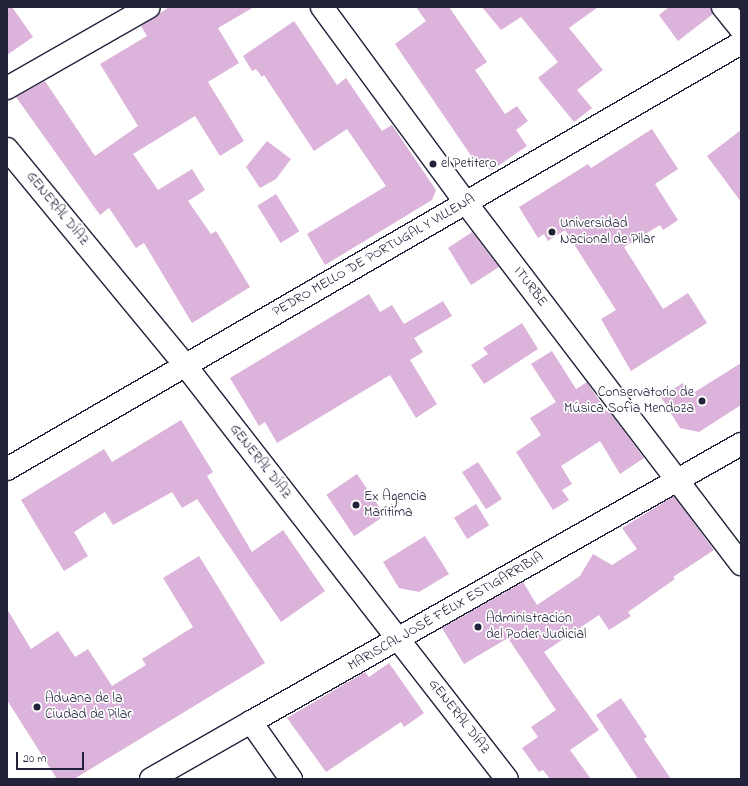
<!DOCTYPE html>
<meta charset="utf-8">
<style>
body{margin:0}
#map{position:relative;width:748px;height:786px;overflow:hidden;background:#fff;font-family:"Indie Flower",sans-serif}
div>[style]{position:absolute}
.building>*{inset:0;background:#dcb3da;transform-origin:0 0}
.roads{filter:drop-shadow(1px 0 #22223b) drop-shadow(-1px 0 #22223b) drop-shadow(0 1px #22223b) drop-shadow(0 -1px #22223b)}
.minor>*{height:22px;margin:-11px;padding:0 11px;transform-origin:11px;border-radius:11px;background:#fff}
.secondary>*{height:22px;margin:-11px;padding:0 11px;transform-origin:11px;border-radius:11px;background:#fff}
.dots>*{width:11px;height:11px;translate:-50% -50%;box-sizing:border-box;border:2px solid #fff;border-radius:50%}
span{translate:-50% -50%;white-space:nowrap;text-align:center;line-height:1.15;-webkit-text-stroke:3.5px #fff;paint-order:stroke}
.poi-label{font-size:14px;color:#22223b}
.left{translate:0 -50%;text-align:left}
.right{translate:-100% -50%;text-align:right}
.street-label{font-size:14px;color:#22223b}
.frame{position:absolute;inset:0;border:8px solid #22223b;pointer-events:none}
.scale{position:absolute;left:16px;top:752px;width:68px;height:18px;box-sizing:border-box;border:2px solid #22223b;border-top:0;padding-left:5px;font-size:12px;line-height:14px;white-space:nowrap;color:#22223b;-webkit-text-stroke:3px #fff;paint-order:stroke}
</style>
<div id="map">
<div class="building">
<i style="clip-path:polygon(7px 7px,12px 7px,33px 37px,7px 55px)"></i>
<i style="clip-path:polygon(169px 7px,254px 7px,218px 28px,239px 63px,208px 82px,244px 141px,220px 156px,195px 116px,133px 154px,158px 190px,192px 169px,205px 190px,188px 201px,211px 234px,216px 231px,250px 287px,192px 323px,144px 243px,136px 248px,109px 208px,100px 215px,16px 97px,45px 81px,95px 156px,138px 126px,100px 64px,147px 36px,141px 26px)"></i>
<i style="clip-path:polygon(416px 7px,449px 7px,487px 62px,475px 70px,505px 114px,517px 106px,528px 121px,516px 130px,527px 146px,492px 170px,476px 163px,395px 44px,426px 21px)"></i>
<i style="clip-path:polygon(482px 7px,598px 7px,569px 28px,603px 70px,577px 90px,592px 108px,574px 122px,538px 78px,558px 62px,521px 17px,501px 30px)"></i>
<i style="clip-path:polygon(669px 7px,711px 7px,713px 14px,678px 41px,659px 15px)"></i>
<i style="clip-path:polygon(294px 21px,337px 85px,346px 78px,382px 131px,392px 125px,436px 190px,432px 200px,325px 265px,307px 234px,386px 186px,347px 129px,314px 151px,264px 75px,262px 77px,256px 69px,252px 71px,243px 56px)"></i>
<i style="clip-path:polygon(652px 129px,678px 169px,655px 184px,678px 220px,663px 230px,660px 225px,624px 247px,663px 309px,688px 293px,707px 323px,631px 371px,601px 319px,616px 310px,565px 230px,548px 241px,544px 234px,538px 238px,519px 207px,588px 164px,591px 168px)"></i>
<i style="clip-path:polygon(741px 130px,741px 202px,707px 156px)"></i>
<i style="clip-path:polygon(267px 141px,291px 159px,276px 179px,260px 188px,246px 167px)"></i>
<i style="left:276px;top:194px;width:44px;height:22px;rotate:58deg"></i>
<i style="clip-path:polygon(472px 232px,499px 267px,471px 285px,448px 248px)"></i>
<i style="clip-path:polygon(369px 294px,380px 312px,392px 305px,404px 324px,443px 301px,452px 316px,414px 338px,423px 352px,410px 360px,437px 404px,416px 418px,390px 375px,277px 443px,265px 422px,259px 426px,230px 378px)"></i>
<i style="clip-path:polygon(522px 323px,538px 349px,484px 384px,471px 365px,488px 354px,483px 348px)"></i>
<i style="clip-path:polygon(552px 351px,576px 389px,587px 382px,606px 411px,608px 410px,644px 458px,620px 474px,600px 441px,561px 466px,572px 484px,562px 490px,569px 500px,553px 510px,516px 452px,541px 435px,530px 418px,556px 402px,531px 364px)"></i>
<i style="clip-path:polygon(741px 363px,741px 405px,699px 432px,680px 428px,661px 397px,683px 383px,690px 395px)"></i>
<i style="clip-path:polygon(181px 420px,213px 472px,207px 476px,252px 552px,283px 530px,325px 591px,281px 622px,197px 499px,182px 508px,172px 492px,113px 525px,105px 512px,74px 532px,88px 556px,64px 571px,21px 500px,104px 449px,112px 462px)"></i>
<i style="left:478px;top:462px;width:44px;height:19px;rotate:57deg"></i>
<i style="left:357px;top:474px;width:50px;height:37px;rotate:56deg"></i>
<i style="clip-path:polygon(674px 496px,714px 550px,673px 577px,675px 579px,628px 612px,631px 616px,609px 630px,599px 615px,544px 652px,599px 730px,570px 750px,591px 779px,550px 779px,543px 770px,539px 772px,522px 748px,538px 737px,531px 727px,556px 710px,508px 638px,464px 664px,442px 628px,523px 582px,537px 605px,580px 576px,593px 554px,612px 565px,637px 549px,622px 528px)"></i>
<i style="left:476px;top:504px;width:25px;height:26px;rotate:58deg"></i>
<i style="clip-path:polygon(425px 536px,449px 574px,419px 592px,399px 588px,383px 562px)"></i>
<i style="clip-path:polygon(199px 556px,265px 663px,74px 779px,57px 779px,7px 700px,7px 609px,31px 649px,58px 631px,75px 657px,88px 649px,112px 686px,146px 665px,142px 659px,193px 627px,163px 578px)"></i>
<i style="clip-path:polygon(389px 663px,424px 713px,404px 727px,401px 722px,326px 772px,287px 718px,365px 672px,369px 677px)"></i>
<i style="clip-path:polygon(621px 698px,647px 737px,644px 739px,671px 779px,638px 779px,596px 715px)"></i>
</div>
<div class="roads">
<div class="minor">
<i style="left:322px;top:7px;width:243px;rotate:53.7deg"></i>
<i style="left:466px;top:203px;width:454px;rotate:52.7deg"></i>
<i style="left:723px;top:7px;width:28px;rotate:51deg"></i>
<i style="left:7px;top:88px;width:163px;rotate:-29.7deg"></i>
<i style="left:7px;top:149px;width:280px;rotate:50.5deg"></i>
<i style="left:185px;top:365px;width:524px;rotate:52.13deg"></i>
<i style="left:7px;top:469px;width:849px;rotate:-30.13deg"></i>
<i style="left:151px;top:779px;width:115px;rotate:-29.7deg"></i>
</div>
<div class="secondary">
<i style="left:291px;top:779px;width:70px;rotate:-125.1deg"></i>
<i style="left:251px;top:722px;width:563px;rotate:-29.57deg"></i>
</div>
</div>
<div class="dots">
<i style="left:433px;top:164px;background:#22223b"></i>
<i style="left:552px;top:232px;background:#22223b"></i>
<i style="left:702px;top:401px;background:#22223b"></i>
<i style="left:356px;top:505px;background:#22223b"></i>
<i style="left:478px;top:627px;background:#22223b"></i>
<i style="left:37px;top:707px;background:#22223b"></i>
</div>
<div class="poi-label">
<span class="left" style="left:441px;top:164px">el Petitero</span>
<span class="left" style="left:560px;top:232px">Universidad<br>Nacional de Pilar</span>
<span class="right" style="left:694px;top:401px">Conservatorio de<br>Música Sofía Mendoza</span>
<span class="left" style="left:364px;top:505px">Ex Agencia<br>Marítima</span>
<span class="left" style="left:486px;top:627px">Administración<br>del Poder Judicial</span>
<span class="left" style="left:45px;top:707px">Aduana de la<br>Ciudad de Pilar</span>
</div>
<div class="street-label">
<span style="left:57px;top:209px;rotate:51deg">GENERAL DÍAZ</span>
<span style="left:374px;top:256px;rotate:-30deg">PEDRO MELLO DE PORTUGAL Y VILLENA</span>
<span style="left:530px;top:287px;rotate:53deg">ITURBE</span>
<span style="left:260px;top:462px;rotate:52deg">GENERAL DÍAZ</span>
<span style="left:446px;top:612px;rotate:-30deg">MARISCAL JOSÉ FÉLIX ESTIGARRIBIA</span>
<span style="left:459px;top:717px;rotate:52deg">GENERAL DÍAZ</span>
</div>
<div class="frame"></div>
<div class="scale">20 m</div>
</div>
